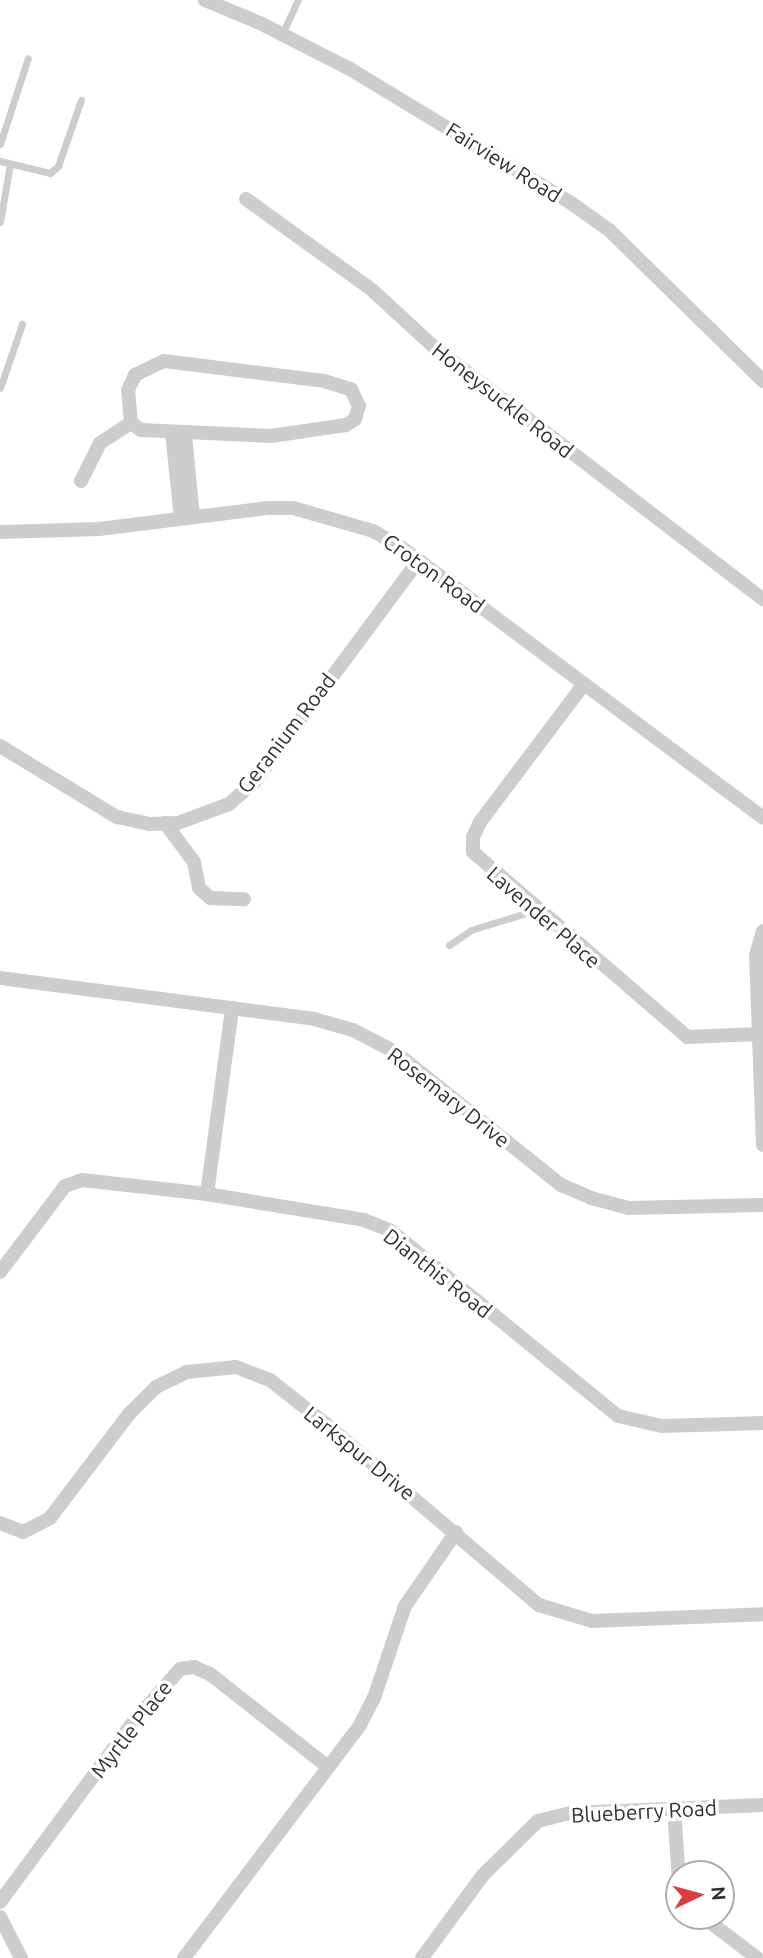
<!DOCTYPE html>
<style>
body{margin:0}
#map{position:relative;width:763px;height:1958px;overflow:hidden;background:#fff;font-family:Ubuntu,sans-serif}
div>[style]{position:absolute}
.service>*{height:7px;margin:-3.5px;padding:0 3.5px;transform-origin:3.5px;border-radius:3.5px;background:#cdcdcd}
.minor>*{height:14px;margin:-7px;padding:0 7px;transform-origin:7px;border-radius:7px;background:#cdcdcd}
span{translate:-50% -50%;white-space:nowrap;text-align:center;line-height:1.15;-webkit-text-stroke:7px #fff;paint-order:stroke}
.street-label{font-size:21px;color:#303030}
.north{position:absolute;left:665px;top:1860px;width:70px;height:70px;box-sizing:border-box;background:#fff;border:2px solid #acacac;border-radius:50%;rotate:85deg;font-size:19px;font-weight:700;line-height:28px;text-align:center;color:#303030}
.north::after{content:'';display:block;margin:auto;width:24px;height:32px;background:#d93f42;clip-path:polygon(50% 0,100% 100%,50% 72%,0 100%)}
</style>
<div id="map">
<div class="service">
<i style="left:282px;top:34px;width:38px;rotate:-65deg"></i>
<i style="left:0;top:144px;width:90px;rotate:-72deg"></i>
<i style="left:0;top:161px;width:51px;rotate:13.5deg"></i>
<i style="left:50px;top:173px;width:11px;rotate:-41deg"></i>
<i style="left:58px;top:166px;width:70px;rotate:-70.8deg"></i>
<i style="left:0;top:222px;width:59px;rotate:-80.2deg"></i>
<i style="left:0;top:388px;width:68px;rotate:-71deg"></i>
<i style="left:449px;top:945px;width:27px;rotate:-34deg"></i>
<i style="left:471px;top:930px;width:68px;rotate:-17.1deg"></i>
</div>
<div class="minor">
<i style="left:205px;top:0;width:60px;rotate:22.7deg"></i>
<i style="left:260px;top:23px;width:101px;rotate:27.1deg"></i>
<i style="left:350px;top:69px;width:258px;rotate:31.2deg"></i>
<i style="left:571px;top:203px;width:47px;rotate:35.4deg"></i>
<i style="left:609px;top:230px;width:216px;rotate:44.4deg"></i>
<i style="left:246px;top:199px;width:155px;rotate:35.8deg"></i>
<i style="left:372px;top:290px;width:83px;rotate:42.6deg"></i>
<i style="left:433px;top:346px;width:416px;rotate:37.5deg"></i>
<i style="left:164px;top:361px;width:161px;rotate:7.1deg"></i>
<i style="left:324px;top:381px;width:28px;rotate:17deg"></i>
<i style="left:351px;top:389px;width:19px;rotate:65deg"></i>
<i style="left:359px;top:406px;width:14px;rotate:107deg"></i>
<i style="left:355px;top:419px;width:11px;rotate:146deg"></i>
<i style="left:346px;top:425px;width:76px;rotate:171.7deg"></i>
<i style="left:271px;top:436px;width:130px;rotate:-177.4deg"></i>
<i style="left:141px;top:430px;width:12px;rotate:-145deg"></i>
<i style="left:131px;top:423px;width:33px;rotate:-95deg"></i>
<i style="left:128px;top:390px;width:17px;rotate:-65deg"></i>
<i style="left:135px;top:375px;width:32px;rotate:-26deg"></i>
<i style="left:172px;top:433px;width:85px;rotate:84deg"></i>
<i style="left:185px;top:434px;width:83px;rotate:84.5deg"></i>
<i style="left:81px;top:481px;width:42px;rotate:-63.4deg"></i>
<i style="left:100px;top:443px;width:37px;rotate:-33deg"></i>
<i style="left:0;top:532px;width:99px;rotate:-1.7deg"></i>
<i style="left:99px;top:529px;width:169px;rotate:-7.1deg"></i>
<i style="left:267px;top:508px;width:26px"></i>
<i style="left:293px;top:508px;width:83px;rotate:16deg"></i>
<i style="left:373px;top:531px;width:32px;rotate:30deg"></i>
<i style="left:401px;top:547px;width:452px;rotate:36.8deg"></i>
<i style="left:584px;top:684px;width:173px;rotate:127deg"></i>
<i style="left:480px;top:822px;width:17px;rotate:115deg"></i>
<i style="left:473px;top:837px;width:15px;rotate:90deg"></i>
<i style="left:473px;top:852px;width:283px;rotate:40.8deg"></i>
<i style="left:687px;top:1037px;width:72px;rotate:-2.4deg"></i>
<i style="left:0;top:746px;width:137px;rotate:31.3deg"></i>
<i style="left:117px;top:817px;width:33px;rotate:12deg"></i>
<i style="left:149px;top:824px;width:29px;rotate:-2deg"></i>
<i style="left:178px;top:823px;width:54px;rotate:-20.4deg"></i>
<i style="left:229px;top:804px;width:33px;rotate:-41deg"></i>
<i style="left:254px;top:782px;width:277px;rotate:-53.4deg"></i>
<i style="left:165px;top:823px;width:49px;rotate:53.4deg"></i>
<i style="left:194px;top:862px;width:26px;rotate:79deg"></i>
<i style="left:199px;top:888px;width:15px;rotate:42deg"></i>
<i style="left:210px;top:898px;width:34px;rotate:2deg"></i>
<i style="left:763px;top:931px;width:25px;rotate:106deg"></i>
<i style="left:756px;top:955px;width:190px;rotate:87.9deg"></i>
<i style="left:0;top:978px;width:317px;rotate:7.4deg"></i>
<i style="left:314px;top:1019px;width:41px;rotate:15.8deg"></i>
<i style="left:353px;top:1030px;width:47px;rotate:27.6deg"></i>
<i style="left:395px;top:1052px;width:213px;rotate:38.7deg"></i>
<i style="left:561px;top:1185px;width:33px;rotate:23deg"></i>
<i style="left:591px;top:1198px;width:38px;rotate:15deg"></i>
<i style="left:628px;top:1208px;width:135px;rotate:-1.3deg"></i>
<i style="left:207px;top:1194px;width:188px;rotate:-82.3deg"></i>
<i style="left:0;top:1272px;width:108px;rotate:-52.9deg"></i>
<i style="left:65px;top:1186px;width:18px;rotate:-19deg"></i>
<i style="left:82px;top:1180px;width:126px;rotate:6.4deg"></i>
<i style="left:207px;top:1194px;width:159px;rotate:9.4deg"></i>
<i style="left:364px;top:1220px;width:29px;rotate:22deg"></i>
<i style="left:391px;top:1231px;width:293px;rotate:39.2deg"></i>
<i style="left:618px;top:1416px;width:45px;rotate:12.8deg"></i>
<i style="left:662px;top:1426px;width:101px;rotate:-1.7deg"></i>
<i style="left:0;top:1523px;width:25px;rotate:21deg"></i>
<i style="left:23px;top:1532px;width:30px;rotate:-27deg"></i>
<i style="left:50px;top:1518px;width:131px;rotate:-52.8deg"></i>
<i style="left:129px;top:1414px;width:38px;rotate:-45deg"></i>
<i style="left:156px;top:1387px;width:34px;rotate:-26deg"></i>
<i style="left:187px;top:1372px;width:49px;rotate:-5.8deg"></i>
<i style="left:236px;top:1367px;width:36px;rotate:21deg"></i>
<i style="left:270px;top:1380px;width:71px;rotate:38.2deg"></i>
<i style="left:326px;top:1424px;width:280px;rotate:40.4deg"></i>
<i style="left:539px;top:1605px;width:55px;rotate:16.8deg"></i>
<i style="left:592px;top:1621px;width:171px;rotate:-2.3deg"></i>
<i style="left:674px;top:1809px;width:72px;rotate:86deg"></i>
<i style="left:0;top:1902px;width:220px;rotate:-53.5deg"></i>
<i style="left:131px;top:1725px;width:74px;rotate:-48.8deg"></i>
<i style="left:180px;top:1669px;width:14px;rotate:-8deg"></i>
<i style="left:194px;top:1667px;width:17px;rotate:24deg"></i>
<i style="left:210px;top:1674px;width:149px;rotate:38.2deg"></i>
<i style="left:702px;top:1916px;width:69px;rotate:37.4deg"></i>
<i style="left:0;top:1917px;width:46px;rotate:62.9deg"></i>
<i style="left:184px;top:1958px;width:292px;rotate:-52.9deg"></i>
<i style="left:360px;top:1725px;width:30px;rotate:-63deg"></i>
<i style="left:374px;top:1698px;width:97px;rotate:-71.4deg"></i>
<i style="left:405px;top:1606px;width:90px;rotate:-55.4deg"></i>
<i style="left:422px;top:1958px;width:103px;rotate:-53.7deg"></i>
<i style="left:483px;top:1875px;width:77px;rotate:-44.5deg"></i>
<i style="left:538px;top:1821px;width:34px;rotate:-14deg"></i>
<i style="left:571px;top:1813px;width:192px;rotate:-2.4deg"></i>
</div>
<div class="street-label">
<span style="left:504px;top:162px;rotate:32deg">Fairview Road</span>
<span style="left:503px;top:400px;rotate:38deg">Honeysuckle Road</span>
<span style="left:434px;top:573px;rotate:36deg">Croton Road</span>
<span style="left:286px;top:733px;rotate:-52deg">Geranium Road</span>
<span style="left:544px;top:917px;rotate:41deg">Lavender Place</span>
<span style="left:449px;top:1097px;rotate:38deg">Rosemary Drive</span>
<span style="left:438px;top:1273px;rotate:38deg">Dianthis Road</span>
<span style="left:360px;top:1453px;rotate:39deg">Larkspur Drive</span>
<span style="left:131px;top:1729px;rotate:-52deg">Myrtle Place</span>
<span style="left:644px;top:1811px;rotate:-3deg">Blueberry Road</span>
</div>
<div class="north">N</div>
</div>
